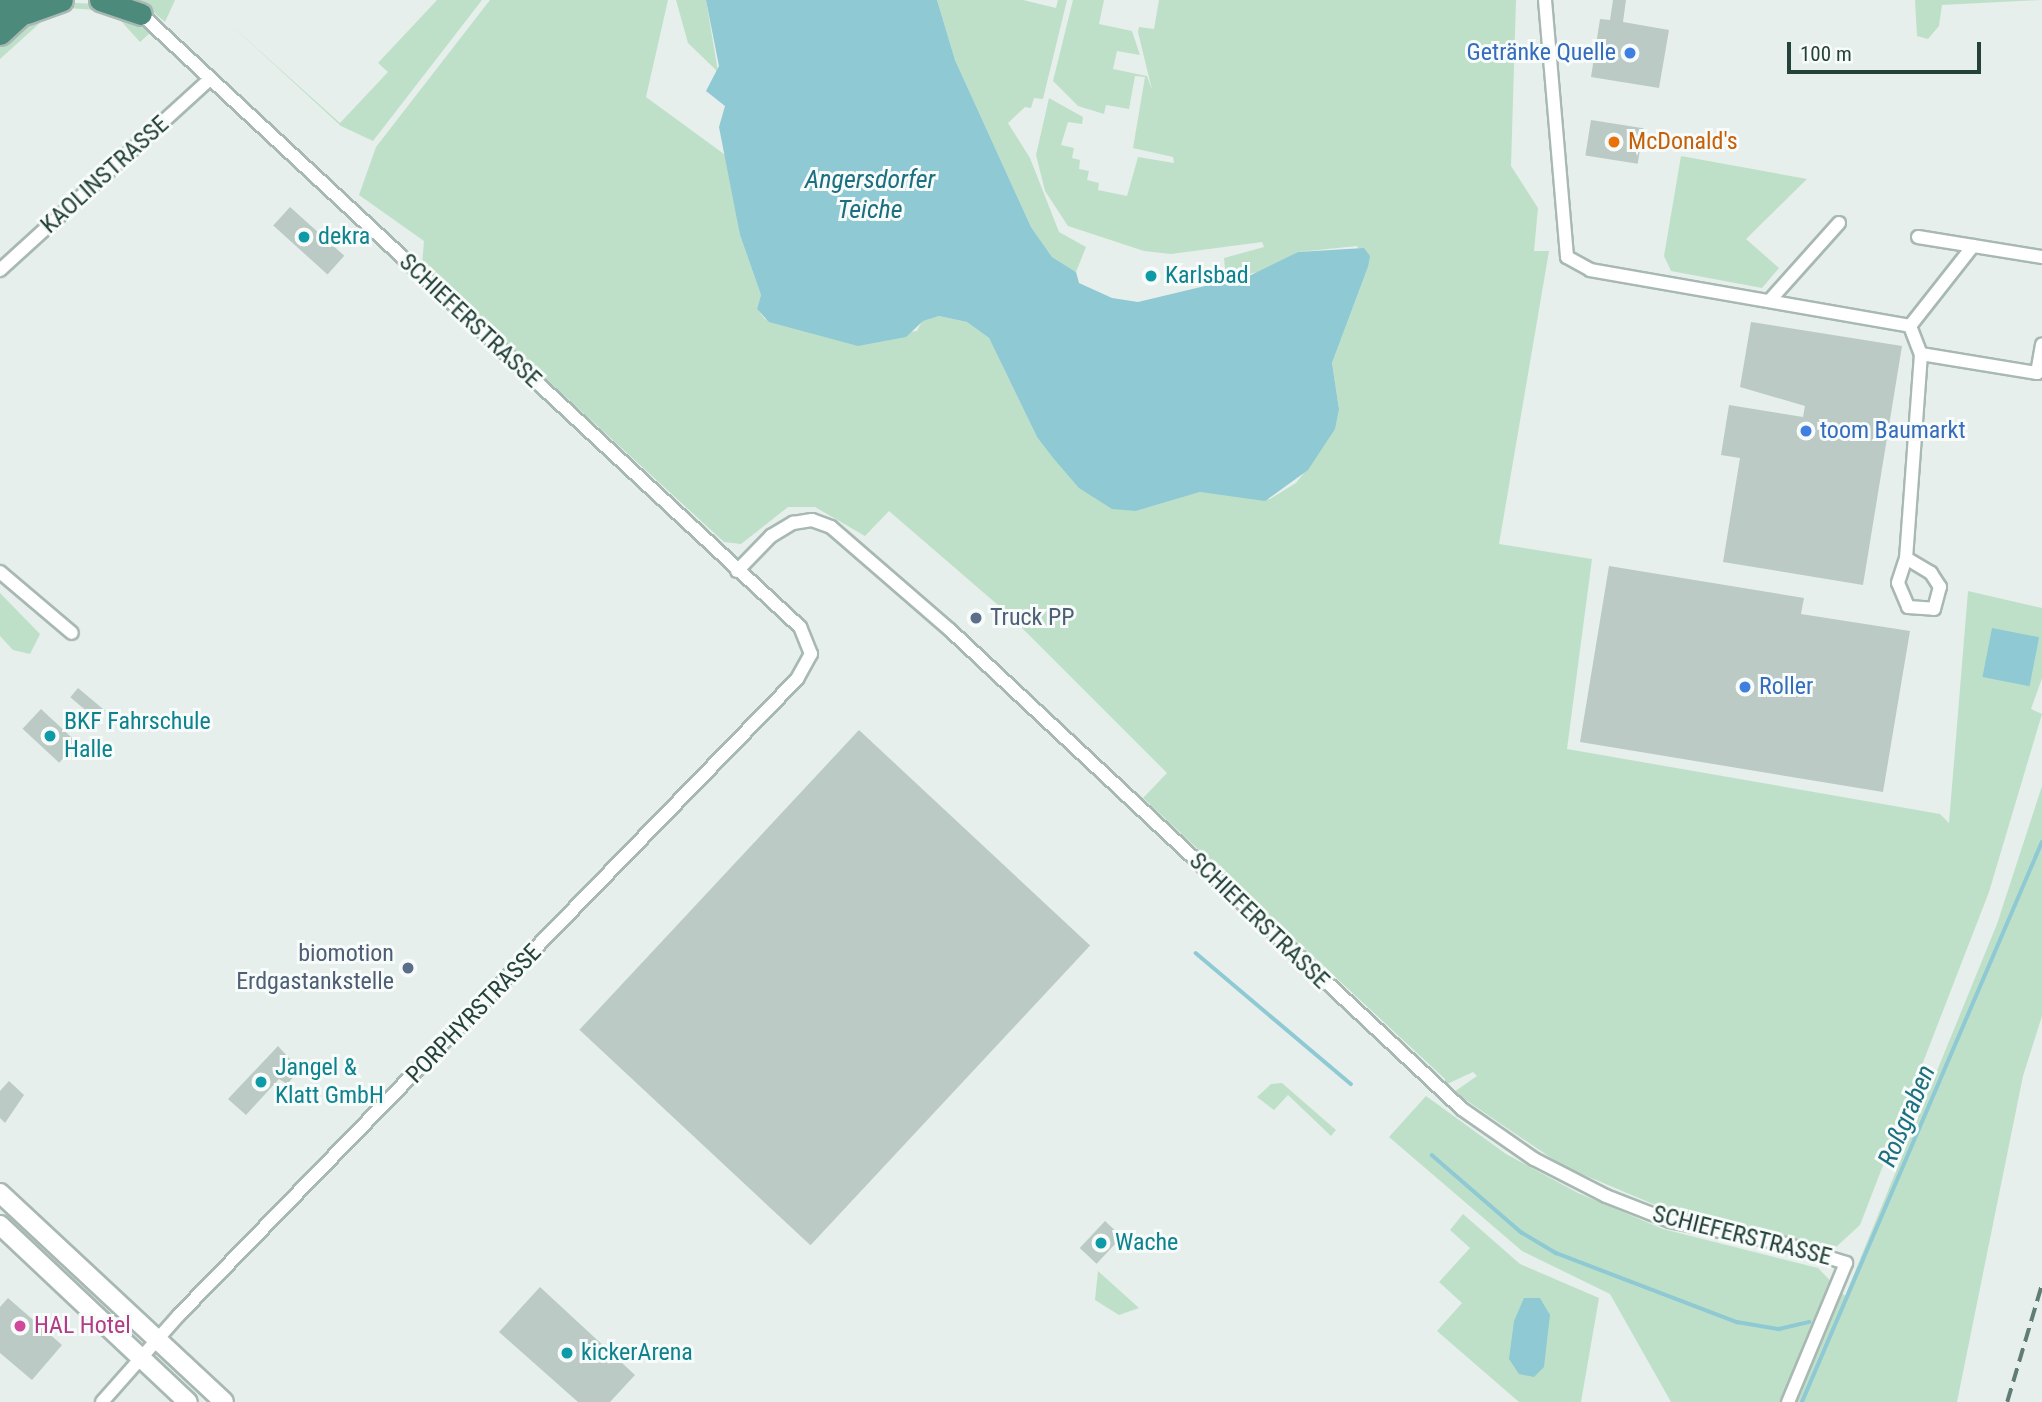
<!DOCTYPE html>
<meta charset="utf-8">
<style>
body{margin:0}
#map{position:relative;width:2042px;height:1402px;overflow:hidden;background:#e6efeb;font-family:"Roboto Condensed",sans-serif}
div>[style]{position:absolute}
.green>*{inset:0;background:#bfe0c8}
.water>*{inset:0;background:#8ec9d4;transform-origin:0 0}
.stream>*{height:3.5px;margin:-1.75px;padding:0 1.75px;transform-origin:1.75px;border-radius:1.75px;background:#8ec9d4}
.building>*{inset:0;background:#bbcac4;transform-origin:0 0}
.roads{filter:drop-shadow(2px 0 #a8b8b2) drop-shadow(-2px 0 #a8b8b2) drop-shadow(0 2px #a8b8b2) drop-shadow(0 -2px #a8b8b2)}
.minor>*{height:12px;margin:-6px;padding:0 6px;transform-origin:6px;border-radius:6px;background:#fff}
.secondary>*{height:18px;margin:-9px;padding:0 9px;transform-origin:9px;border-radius:9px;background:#fff}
.trunk>*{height:21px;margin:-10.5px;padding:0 10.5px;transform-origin:10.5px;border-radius:10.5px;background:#4c8a7c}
.rail>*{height:3.5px;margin-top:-1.75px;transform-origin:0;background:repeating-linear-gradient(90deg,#5f7d75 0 14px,transparent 0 21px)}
.dots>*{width:19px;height:19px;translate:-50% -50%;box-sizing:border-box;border:4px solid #f7fbf9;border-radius:50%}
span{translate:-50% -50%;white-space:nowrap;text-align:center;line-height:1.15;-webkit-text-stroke:6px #f7fbf9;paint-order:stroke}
.shop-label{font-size:24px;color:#366cbe}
.right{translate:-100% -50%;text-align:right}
.left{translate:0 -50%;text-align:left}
.food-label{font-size:24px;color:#c56008}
.street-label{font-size:24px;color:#24423a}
.culture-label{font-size:24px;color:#0d838f}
.service-label{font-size:24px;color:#4e5e75}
.hotel-label{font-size:24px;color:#b23c85}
.water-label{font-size:26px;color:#1c6f80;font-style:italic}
.scale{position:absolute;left:1787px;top:42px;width:194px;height:32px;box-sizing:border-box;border:4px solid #24423a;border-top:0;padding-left:9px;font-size:21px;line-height:24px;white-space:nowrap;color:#24423a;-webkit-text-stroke:5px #f7fbf9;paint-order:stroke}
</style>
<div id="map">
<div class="green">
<i style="clip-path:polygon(139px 0,175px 0,165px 22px)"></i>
<i style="clip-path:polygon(437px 0,482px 0,373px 141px,341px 126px,231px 25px,340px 123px,388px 72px,378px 63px)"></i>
<i style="clip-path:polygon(490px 0,668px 0,646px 97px,728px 157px,740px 235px,761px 295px,757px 309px,765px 319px,840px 340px,917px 331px,922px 321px,939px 316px,967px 322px,989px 338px,1037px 437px,1136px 511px,1200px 492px,1270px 499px,1296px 483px,1317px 456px,1339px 409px,1332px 363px,1368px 267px,1357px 246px,1298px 252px,1267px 270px,1226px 279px,1224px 258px,1264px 247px,1262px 242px,1171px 254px,1144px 251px,1068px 226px,1045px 191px,1036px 155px,1049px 98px,1083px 117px,1082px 124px,1068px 122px,1061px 145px,1074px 148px,1072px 158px,1080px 160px,1079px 169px,1089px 171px,1087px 180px,1099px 183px,1098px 190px,1127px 196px,1138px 157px,1174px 163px,1173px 157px,1133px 148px,1145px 77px,1135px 76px,1129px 109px,1106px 105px,1104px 114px,1078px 106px,1053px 81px,1073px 0,1104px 0,1099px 24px,1132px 31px,1140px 55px,1117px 51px,1113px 69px,1147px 76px,1152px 90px,1138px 32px,1139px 27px,1154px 29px,1159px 0,1516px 0,1511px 166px,1538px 208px,1534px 251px,1549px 251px,1499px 544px,1592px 559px,1567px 749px,1940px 814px,1949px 823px,1968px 591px,2042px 608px,2042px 678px,2031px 709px,2042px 714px,1989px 892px,1860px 1225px,1835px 1248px,1679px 1215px,1563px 1166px,1454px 1092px,1477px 1076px,1473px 1072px,1445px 1085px,1445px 1079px,1143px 798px,1167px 773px,1006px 612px,889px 511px,865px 536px,815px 507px,788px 507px,741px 544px,724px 542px,422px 265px,424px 241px,359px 195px,376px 147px)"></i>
<i style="clip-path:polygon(676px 0,706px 0,718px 72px,688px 43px)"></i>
<i style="clip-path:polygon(937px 0,1023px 0,1056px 8px,1058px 0,1067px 0,1043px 99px,1034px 98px,1031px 108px,1025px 107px,1008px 123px,1030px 158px,1059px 232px,1086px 247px,1076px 272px,1052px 257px,1031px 227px,955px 60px)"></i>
<i style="clip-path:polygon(1915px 0,2040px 0,1942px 5px,1939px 26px,1928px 39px,1917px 36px)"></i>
<i style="clip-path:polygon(75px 3px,99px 4px,132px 18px,150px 33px,140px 42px,112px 11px,66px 8px,52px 12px,0 59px,0 42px,20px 25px,62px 4px)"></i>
<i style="clip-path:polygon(1681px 156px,1807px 179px,1746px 239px,1779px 268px,1762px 288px,1671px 271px,1664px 256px)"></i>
<i style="clip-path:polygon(0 593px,40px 634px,30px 654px,13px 650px,0 636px)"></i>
<i style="clip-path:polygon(2042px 786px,2042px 1016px,2023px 1076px,1957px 1402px,1671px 1402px,1610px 1294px,1522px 1251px,1389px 1137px,1426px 1096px,1506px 1154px,1578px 1193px,1663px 1229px,1818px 1268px,1845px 1296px,1997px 924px)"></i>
<i style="clip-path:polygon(1282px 1083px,1336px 1130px,1331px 1136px,1288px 1095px,1274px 1110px,1257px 1097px,1271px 1084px)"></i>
<i style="clip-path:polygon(1463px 1214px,1520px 1264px,1599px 1298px,1581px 1402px,1519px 1402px,1437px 1331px,1462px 1303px,1439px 1282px,1470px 1248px,1450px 1230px)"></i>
<i style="clip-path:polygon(1098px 1271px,1139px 1308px,1119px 1315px,1095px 1300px)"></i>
</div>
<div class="water">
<i style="clip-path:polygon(706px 0,937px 0,955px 60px,1031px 227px,1052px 257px,1076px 272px,1079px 283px,1112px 298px,1138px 302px,1251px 275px,1298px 252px,1364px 248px,1370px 256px,1368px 267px,1332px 363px,1339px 409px,1335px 429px,1308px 470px,1265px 501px,1200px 492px,1136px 511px,1112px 509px,1079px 488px,1054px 459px,1037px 437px,989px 338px,967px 322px,939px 316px,923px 321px,906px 337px,858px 346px,769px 322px,757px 309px,761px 295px,740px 235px,719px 127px,725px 106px,706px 91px,719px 66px)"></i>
<i style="left:1992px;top:628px;width:48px;height:50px;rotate:11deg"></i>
<i style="clip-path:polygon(1524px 1298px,1540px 1298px,1550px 1315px,1544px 1367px,1534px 1377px,1519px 1374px,1509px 1359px,1514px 1321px)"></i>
</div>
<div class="stream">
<i style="left:1196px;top:953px;width:203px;rotate:40.2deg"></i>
<i style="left:1432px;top:1155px;width:118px;rotate:40.9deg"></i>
<i style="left:1521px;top:1232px;width:41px;rotate:31deg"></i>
<i style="left:1556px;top:1253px;width:194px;rotate:20.9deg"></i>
<i style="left:1737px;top:1322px;width:43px;rotate:9.5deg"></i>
<i style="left:1779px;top:1329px;width:31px;rotate:-13deg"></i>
<i style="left:1802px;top:1402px;width:609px;rotate:-66.8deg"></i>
</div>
<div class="building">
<i style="clip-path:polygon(1613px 0,1626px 0,1623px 22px,1669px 30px,1659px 88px,1591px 77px,1600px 19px,1610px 20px)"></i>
<i style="left:1591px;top:120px;width:53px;height:36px;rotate:9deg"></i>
<i style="left:290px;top:207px;width:73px;height:25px;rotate:42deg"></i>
<i style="clip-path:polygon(1751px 322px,1902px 346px,1863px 585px,1723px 562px,1740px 458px,1721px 455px,1729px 405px,1803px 417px,1805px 406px,1740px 387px)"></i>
<i style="clip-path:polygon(1609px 566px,1804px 598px,1801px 614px,1910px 631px,1883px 792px,1580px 742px)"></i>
<i style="left:78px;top:688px;width:35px;height:12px;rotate:40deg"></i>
<i style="left:41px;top:709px;width:50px;height:27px;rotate:43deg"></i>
<i style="left:859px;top:730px;width:316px;height:410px;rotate:43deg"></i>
<i style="clip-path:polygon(278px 1046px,300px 1070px,287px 1084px,279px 1079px,246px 1115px,228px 1099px)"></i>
<i style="clip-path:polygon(9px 1081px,24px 1095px,5px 1123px,0 1118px,0 1091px)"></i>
<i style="left:1105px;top:1221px;width:23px;height:37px;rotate:43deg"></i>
<i style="clip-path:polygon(540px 1287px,635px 1375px,610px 1402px,578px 1402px,499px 1332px)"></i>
<i style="clip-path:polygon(8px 1298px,62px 1345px,32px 1380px,0 1353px,0 1307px)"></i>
</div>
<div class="roads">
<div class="minor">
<i style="left:1545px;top:0;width:258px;rotate:85.1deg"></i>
<i style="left:1567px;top:257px;width:26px;rotate:29deg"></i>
<i style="left:1590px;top:270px;width:325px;rotate:9.9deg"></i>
<i style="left:1910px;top:326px;width:30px;rotate:69deg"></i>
<i style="left:1921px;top:354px;width:205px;rotate:94.2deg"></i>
<i style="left:1906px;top:558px;width:26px;rotate:108deg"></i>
<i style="left:1898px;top:583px;width:26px;rotate:67deg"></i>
<i style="left:1908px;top:607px;width:26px;rotate:4deg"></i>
<i style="left:1934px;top:609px;width:23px;rotate:-75deg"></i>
<i style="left:1940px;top:587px;width:17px;rotate:-123deg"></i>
<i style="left:1931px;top:573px;width:29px;rotate:-149deg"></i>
<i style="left:1918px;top:237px;width:126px;rotate:9.2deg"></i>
<i style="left:0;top:270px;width:284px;rotate:-42.3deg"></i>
<i style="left:1771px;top:299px;width:102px;rotate:-48.2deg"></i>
<i style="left:1910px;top:326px;width:102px;rotate:-51.8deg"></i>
<i style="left:1921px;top:354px;width:118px;rotate:9.3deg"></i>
<i style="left:2037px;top:373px;width:29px;rotate:-80deg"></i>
<i style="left:737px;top:571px;width:49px;rotate:-45.8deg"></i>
<i style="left:771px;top:536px;width:26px;rotate:-31deg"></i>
<i style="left:793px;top:523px;width:19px;rotate:-9deg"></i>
<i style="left:812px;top:520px;width:20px;rotate:20deg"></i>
<i style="left:831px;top:527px;width:157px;rotate:40.9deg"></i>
<i style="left:950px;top:630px;width:701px;rotate:43.09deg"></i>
<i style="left:1462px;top:1109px;width:88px;rotate:34.8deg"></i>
<i style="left:1534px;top:1159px;width:81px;rotate:27.2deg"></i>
<i style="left:1606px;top:1196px;width:69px;rotate:21.3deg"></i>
<i style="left:1670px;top:1221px;width:117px;rotate:11.3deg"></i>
<i style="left:1785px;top:1244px;width:64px;rotate:17.3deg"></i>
<i style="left:1846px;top:1263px;width:151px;rotate:112.6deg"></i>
<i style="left:0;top:572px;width:94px;rotate:40.3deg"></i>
<i style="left:102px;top:1402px;width:116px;rotate:-48.5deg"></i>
<i style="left:179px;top:1315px;width:887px;rotate:-45.82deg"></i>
<i style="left:797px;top:679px;width:29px;rotate:-61deg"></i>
<i style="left:811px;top:654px;width:29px;rotate:-112deg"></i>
<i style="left:800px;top:627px;width:900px;rotate:-137.07deg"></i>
</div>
<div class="secondary">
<i style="left:0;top:1193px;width:306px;rotate:43deg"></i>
<i style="left:0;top:1225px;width:258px;rotate:43.3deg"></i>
</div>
<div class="trunk">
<i style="left:100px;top:0;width:43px;rotate:18.9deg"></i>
<i style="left:0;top:11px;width:16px;rotate:-45deg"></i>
<i style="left:27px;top:13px;width:37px;rotate:-20deg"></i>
<i style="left:0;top:34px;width:50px;rotate:-42.6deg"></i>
</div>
</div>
<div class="rail">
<i style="left:2007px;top:1402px;width:123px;rotate:-73.5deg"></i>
</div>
<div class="dots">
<i style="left:1630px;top:53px;background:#3f7fe0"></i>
<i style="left:1614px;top:142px;background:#e8710a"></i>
<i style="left:304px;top:237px;background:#0f9aa8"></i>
<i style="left:1151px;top:276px;background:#0f9aa8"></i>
<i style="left:1806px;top:431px;background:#3f7fe0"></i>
<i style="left:976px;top:618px;background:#5c6f8a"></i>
<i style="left:1745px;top:687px;background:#3f7fe0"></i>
<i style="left:50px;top:736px;background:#0f9aa8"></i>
<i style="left:408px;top:968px;background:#5c6f8a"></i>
<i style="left:261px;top:1082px;background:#0f9aa8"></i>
<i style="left:1101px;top:1243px;background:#0f9aa8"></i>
<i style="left:20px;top:1326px;background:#d1479c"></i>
<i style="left:567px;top:1353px;background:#0f9aa8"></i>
</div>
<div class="shop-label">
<span class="right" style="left:1616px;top:53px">Getränke Quelle</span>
<span class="left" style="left:1820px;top:431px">toom Baumarkt</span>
<span class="left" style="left:1759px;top:687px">Roller</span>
</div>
<div class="food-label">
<span class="left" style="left:1628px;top:142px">McDonald's</span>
</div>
<div class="street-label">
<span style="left:105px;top:175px;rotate:-42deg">KAOLINSTRASSE</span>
<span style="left:470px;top:321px;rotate:43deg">SCHIEFERSTRASSE</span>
<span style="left:1259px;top:921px;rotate:44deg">SCHIEFERSTRASSE</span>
<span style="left:474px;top:1014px;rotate:-46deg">PORPHYRSTRASSE</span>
<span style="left:1742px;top:1236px;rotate:14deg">SCHIEFERSTRASSE</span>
</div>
<div class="culture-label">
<span class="left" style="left:318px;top:237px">dekra</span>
<span class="left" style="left:1165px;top:276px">Karlsbad</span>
<span class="left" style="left:64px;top:736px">BKF Fahrschule<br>Halle</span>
<span class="left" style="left:275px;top:1082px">Jangel &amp;<br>Klatt GmbH</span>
<span class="left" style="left:1115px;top:1243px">Wache</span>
<span class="left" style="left:581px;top:1353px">kickerArena</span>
</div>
<div class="service-label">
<span class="left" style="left:990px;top:618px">Truck PP</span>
<span class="right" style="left:394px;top:968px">biomotion<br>Erdgastankstelle</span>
</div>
<div class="hotel-label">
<span class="left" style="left:34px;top:1326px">HAL Hotel</span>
</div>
<div class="water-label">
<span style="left:870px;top:195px">Angersdorfer<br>Teiche</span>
<span style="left:1907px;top:1116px;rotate:-67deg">Roßgraben</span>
</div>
<div class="scale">100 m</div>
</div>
